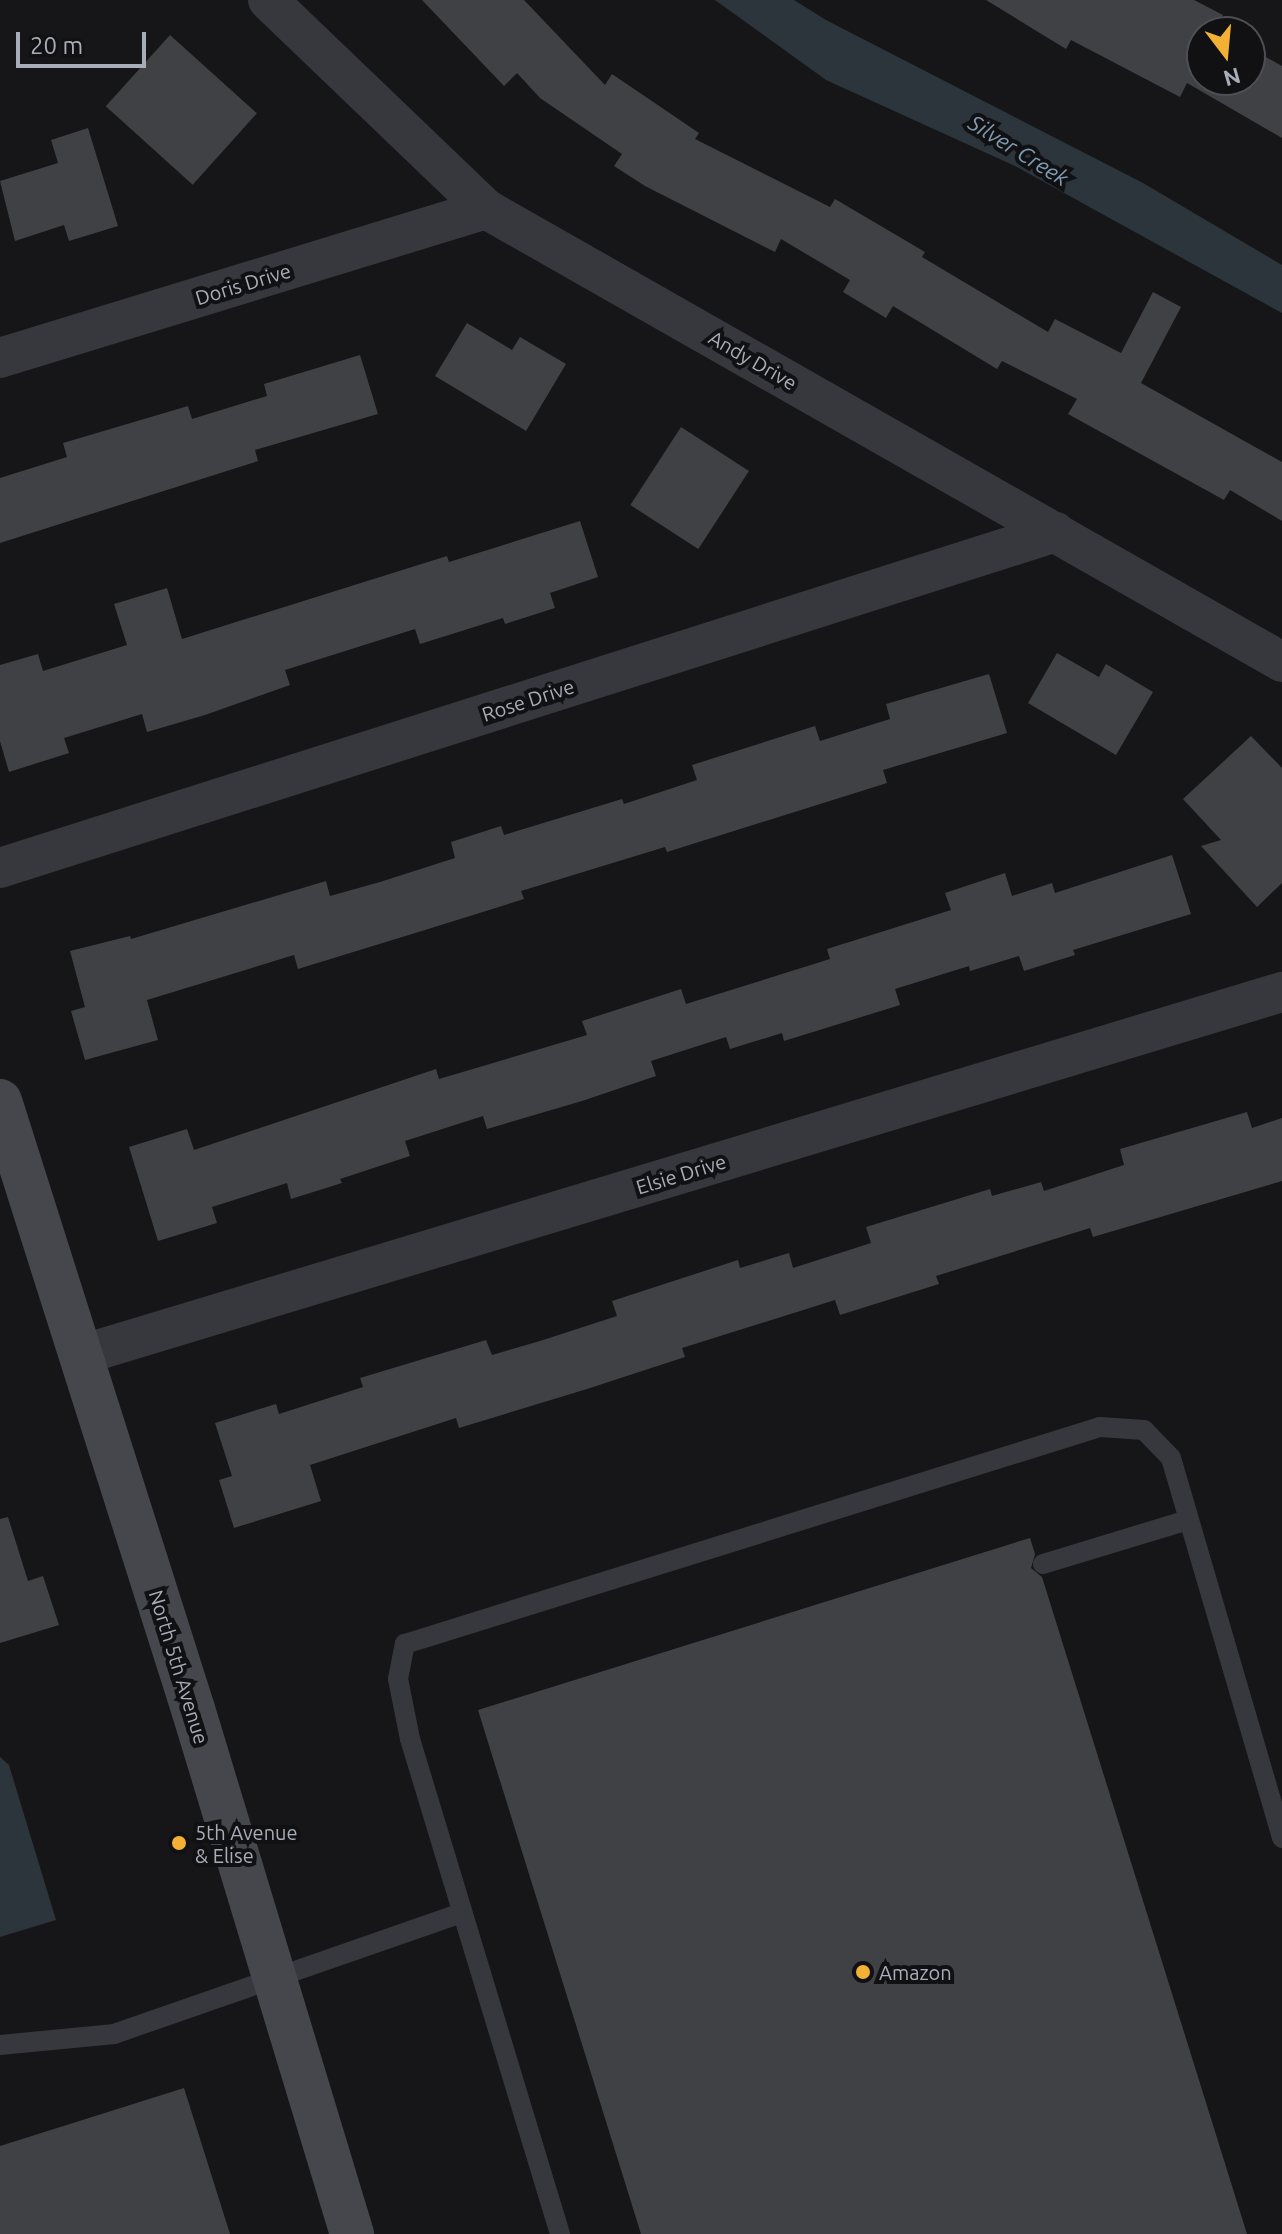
<!DOCTYPE html>
<style>
body{margin:0}
#map{position:relative;width:1282px;height:2234px;overflow:hidden;background:#161618;font-family:Ubuntu,sans-serif}
div>[style]{position:absolute}
.water>*{inset:0;background:#2c353c}
.building>*{inset:0;background:#404145;transform-origin:0 0}
.lane>*{height:20px;margin:-10px;padding:0 10px;transform-origin:10px;border-radius:10px;background:#37383d}
.street>*{height:40px;margin:-20px;padding:0 20px;transform-origin:20px;border-radius:20px;background:#37383d}
.secondary>*{height:44px;margin:-22px;padding:0 22px;transform-origin:22px;border-radius:22px;background:#45474d}
.dots>*{width:22px;height:22px;translate:-50% -50%;box-sizing:border-box;border:4px solid #111113;border-radius:50%}
span{translate:-50% -50%;white-space:nowrap;text-align:center;line-height:1.15;-webkit-text-stroke:8px #111113;paint-order:stroke}
.street-label{font-size:20px;color:#a8adb8}
.poi-label{font-size:20px;color:#a8adb8}
.left{translate:0 -50%;text-align:left}
.water-label{font-size:22px;color:#7f9bb3;font-style:italic}
.north{position:absolute;left:1186px;top:16px;width:80px;height:80px;box-sizing:border-box;background:#111113;border:2px solid #4d4f55;border-radius:50%;rotate:164deg;font-size:22px;font-weight:700;line-height:32px;text-align:center;color:#a8adb8}
.north::after{content:'';display:block;margin:auto;width:28px;height:36px;background:#f2b134;clip-path:polygon(50% 0,100% 100%,50% 72%,0 100%)}
.scale{position:absolute;left:16px;top:32px;width:130px;height:36px;box-sizing:border-box;border:4px solid #a8adb8;border-top:0;padding-left:10px;font-size:24px;line-height:28px;white-space:nowrap;color:#a8adb8;-webkit-text-stroke:6px #111113;paint-order:stroke}
</style>
<div id="map">
<div class="water">
<i style="clip-path:polygon(715px 0,794px 0,826px 20px,1143px 183px,1282px 265px,1282px 313px,1015px 166px,826px 80px)"></i>
<i style="clip-path:polygon(0 1757px,9px 1765px,56px 1920px,0 1937px)"></i>
</div>
<div class="building">
<i style="clip-path:polygon(422px 0,524px 0,605px 85px,612px 74px,699px 133px,695px 139px,830px 207px,835px 199px,925px 252px,922px 257px,1048px 332px,1055px 319px,1121px 353px,1153px 292px,1181px 307px,1141px 383px,1282px 462px,1282px 521px,1230px 490px,1224px 500px,1068px 414px,1077px 399px,1002px 361px,997px 369px,893px 306px,886px 318px,843px 292px,850px 280px,781px 239px,775px 252px,645px 186px,614px 166px,622px 154px,540px 98px,517px 73px,504px 86px)"></i>
<i style="clip-path:polygon(986px 0,1194px 0,1223px 15px,1216px 28px,1224px 32px,1202px 32px,1202px 80px,1250px 80px,1250px 48px,1282px 66px,1282px 138px,1187px 83px,1180px 97px,1071px 40px,1066px 49px)"></i>
<i style="left:170px;top:35px;width:117px;height:96px;rotate:42deg"></i>
<i style="clip-path:polygon(88px 128px,118px 226px,69px 241px,64px 225px,15px 241px,0 181px,58px 163px,51px 140px)"></i>
<i style="clip-path:polygon(467px 323px,512px 350px,520px 337px,566px 364px,526px 431px,435px 376px)"></i>
<i style="clip-path:polygon(360px 355px,378px 414px,255px 450px,258px 461px,0 543px,0 478px,67px 457px,63px 443px,188px 406px,192px 419px,267px 396px,264px 384px)"></i>
<i style="left:681px;top:427px;width:81px;height:93px;rotate:33deg"></i>
<i style="clip-path:polygon(580px 521px,598px 577px,550px 593px,555px 608px,505px 624px,503px 618px,420px 644px,415px 629px,285px 670px,290px 685px,205px 715px,147px 732px,142px 714px,64px 738px,69px 753px,9px 772px,0 741px,0 665px,38px 654px,43px 671px,127px 645px,114px 604px,167px 588px,182px 639px,447px 556px,449px 562px)"></i>
<i style="clip-path:polygon(1057px 653px,1099px 677px,1106px 664px,1153px 692px,1116px 755px,1028px 703px)"></i>
<i style="clip-path:polygon(989px 674px,1007px 733px,883px 770px,887px 783px,667px 852px,665px 847px,521px 891px,524px 899px,425px 930px,298px 969px,294px 955px,147px 1000px,158px 1040px,85px 1060px,71px 1011px,85px 1007px,70px 951px,130px 936px,131px 939px,326px 881px,330px 896px,380px 882px,455px 858px,451px 842px,501px 826px,504px 835px,622px 799px,624px 804px,697px 780px,692px 765px,815px 726px,820px 741px,890px 719px,886px 704px)"></i>
<i style="clip-path:polygon(1251px 736px,1282px 768px,1282px 883px,1257px 907px,1201px 846px,1221px 840px,1183px 799px)"></i>
<i style="clip-path:polygon(1172px 855px,1191px 914px,1073px 950px,1075px 955px,1024px 971px,1019px 956px,970px 971px,969px 966px,895px 989px,900px 1005px,784px 1041px,782px 1033px,730px 1049px,726px 1037px,651px 1061px,656px 1076px,582px 1101px,487px 1129px,483px 1116px,405px 1141px,410px 1156px,340px 1179px,342px 1183px,291px 1199px,287px 1183px,212px 1207px,217px 1223px,158px 1241px,129px 1147px,187px 1129px,194px 1150px,436px 1069px,439px 1079px,587px 1035px,582px 1021px,681px 989px,686px 1004px,830px 959px,827px 949px,951px 910px,945px 893px,1005px 873px,1012px 896px,1052px 883px,1055px 893px)"></i>
<i style="clip-path:polygon(1247px 1112px,1252px 1128px,1282px 1118px,1282px 1181px,1093px 1237px,1090px 1228px,936px 1276px,939px 1284px,840px 1315px,835px 1300px,682px 1348px,685px 1357px,587px 1389px,459px 1428px,456px 1418px,310px 1465px,321px 1501px,234px 1528px,219px 1480px,232px 1476px,215px 1423px,276px 1404px,279px 1414px,363px 1387px,360px 1378px,486px 1340px,492px 1355px,540px 1341px,617px 1316px,612px 1301px,738px 1260px,740px 1268px,789px 1253px,793px 1268px,871px 1243px,866px 1227px,990px 1189px,992px 1196px,1041px 1182px,1044px 1191px,1124px 1165px,1120px 1149px)"></i>
<i style="clip-path:polygon(8px 1517px,28px 1581px,43px 1576px,59px 1625px,0 1643px,0 1519px)"></i>
<i style="clip-path:polygon(1030px 1538px,1035px 1554px,1031px 1568px,1042px 1577px,1247px 2234px,641px 2234px,478px 1710px)"></i>
<i style="clip-path:polygon(184px 2088px,230px 2234px,0 2234px,0 2146px)"></i>
</div>
<div class="lane">
<i style="left:1043px;top:1564px;width:152px;rotate:-16.9deg"></i>
<i style="left:0;top:2045px;width:115px;rotate:-5.5deg"></i>
<i style="left:114px;top:2034px;width:368px;rotate:-19.2deg"></i>
<i style="left:560px;top:2234px;width:517px;rotate:-106.86deg"></i>
<i style="left:410px;top:1739px;width:61px;rotate:-101.3deg"></i>
<i style="left:398px;top:1679px;width:36px;rotate:-79deg"></i>
<i style="left:405px;top:1644px;width:728px;rotate:-17.34deg"></i>
<i style="left:1100px;top:1427px;width:44px;rotate:3.9deg"></i>
<i style="left:1144px;top:1430px;width:39px;rotate:46deg"></i>
<i style="left:1171px;top:1458px;width:396px;rotate:73.7deg"></i>
</div>
<div class="street">
<i style="left:268px;top:0;width:302px;rotate:43.8deg"></i>
<i style="left:486px;top:209px;width:916px;rotate:29.64deg"></i>
<i style="left:0;top:358px;width:508px;rotate:-17.04deg"></i>
<i style="left:0;top:868px;width:1108px;rotate:-17.65deg"></i>
<i style="left:81px;top:1355px;width:1255px;rotate:-16.82deg"></i>
</div>
<div class="secondary">
<i style="left:0;top:1101px;width:638px;rotate:72.39deg"></i>
<i style="left:193px;top:1709px;width:549px;rotate:73.15deg"></i>
</div>
<div class="dots">
<i style="left:179px;top:1843px;background:#f2b134"></i>
<i style="left:863px;top:1972px;background:#f2b134"></i>
</div>
<div class="street-label">
<span style="left:243px;top:284px;rotate:-17deg">Doris Drive</span>
<span style="left:753px;top:360px;rotate:30deg">Andy Drive</span>
<span style="left:528px;top:700px;rotate:-18deg">Rose Drive</span>
<span style="left:681px;top:1174px;rotate:-17deg">Elsie Drive</span>
<span style="left:179px;top:1667px;rotate:73deg">North 5th Avenue</span>
</div>
<div class="poi-label">
<span class="left" style="left:195px;top:1844px">5th Avenue<br>&amp; Elise</span>
<span class="left" style="left:879px;top:1972px">Amazon</span>
</div>
<div class="water-label">
<span style="left:1019px;top:150px;rotate:32deg">Silver Creek</span>
</div>
<div class="north">N</div>
<div class="scale">20 m</div>
</div>
